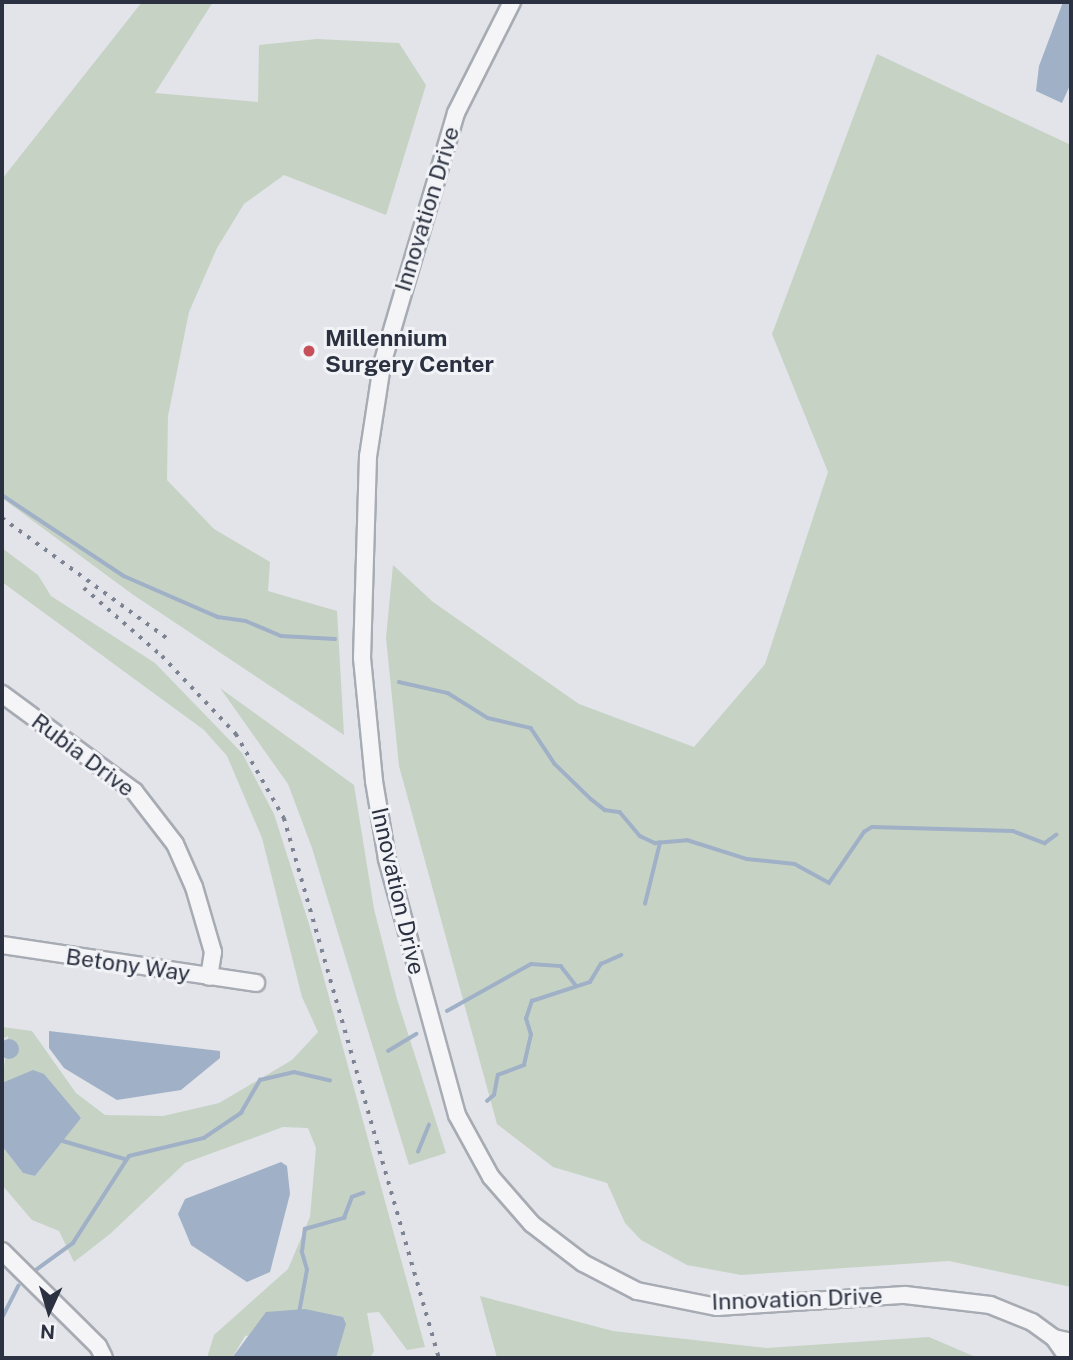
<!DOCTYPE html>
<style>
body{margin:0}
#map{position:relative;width:1073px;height:1360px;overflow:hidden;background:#e2e4e9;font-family:"Public Sans",sans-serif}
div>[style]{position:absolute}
.green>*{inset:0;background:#c6d3c4}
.water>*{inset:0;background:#a0b0c7}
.round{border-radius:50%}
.stream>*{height:3.5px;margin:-1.75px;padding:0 1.75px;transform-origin:1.75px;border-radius:1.75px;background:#a0b0c7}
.roads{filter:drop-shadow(2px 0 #a7abb3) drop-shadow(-2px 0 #a7abb3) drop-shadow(0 2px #a7abb3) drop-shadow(0 -2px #a7abb3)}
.minor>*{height:16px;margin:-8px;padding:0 8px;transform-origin:8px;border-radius:8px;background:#f5f5f8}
.rail>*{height:3.5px;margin-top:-1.75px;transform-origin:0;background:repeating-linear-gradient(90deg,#7c8392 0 3.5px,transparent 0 10.5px)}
.dots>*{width:19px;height:19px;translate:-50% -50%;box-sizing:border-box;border:4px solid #f2f3f7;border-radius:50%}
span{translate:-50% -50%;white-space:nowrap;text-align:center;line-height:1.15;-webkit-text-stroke:6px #f2f3f7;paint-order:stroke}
.street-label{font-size:23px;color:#2b3140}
.poi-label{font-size:23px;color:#2b3140;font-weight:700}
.left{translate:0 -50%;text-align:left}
.frame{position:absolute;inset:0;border:4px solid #2b3140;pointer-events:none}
.north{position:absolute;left:14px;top:1276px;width:70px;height:70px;-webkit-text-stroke:5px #f2f3f7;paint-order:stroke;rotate:184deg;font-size:19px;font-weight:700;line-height:28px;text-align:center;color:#2b3140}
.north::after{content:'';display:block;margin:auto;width:24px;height:32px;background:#2b3140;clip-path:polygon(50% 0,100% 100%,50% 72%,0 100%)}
</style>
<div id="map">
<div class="green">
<i style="clip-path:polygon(142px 2px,213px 2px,155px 93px,258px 102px,259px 45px,317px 39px,399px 43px,426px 85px,386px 215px,284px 175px,244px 204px,217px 248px,189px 312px,168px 416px,167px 480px,214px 529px,270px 562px,268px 591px,337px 611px,344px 735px,132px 594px,2px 498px,2px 179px)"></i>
<i style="clip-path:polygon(877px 54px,1071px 145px,1071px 1287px,949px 1261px,741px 1275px,687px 1265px,641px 1240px,625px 1223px,607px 1183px,553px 1167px,497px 1124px,399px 766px,386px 638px,393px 565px,433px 602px,579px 704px,694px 747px,765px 664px,828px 472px,772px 334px)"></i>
<i style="clip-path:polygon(2px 548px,38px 575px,51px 596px,155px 663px,242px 753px,274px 814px,309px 924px,425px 1347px,407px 1350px,379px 1312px,367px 1313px,374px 1351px,370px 1358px,336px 1358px,345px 1324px,245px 1336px,232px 1358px,207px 1358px,214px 1335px,288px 1269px,310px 1217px,316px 1148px,308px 1128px,283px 1127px,185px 1163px,110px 1234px,74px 1262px,59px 1231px,32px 1220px,2px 1185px,2px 1146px,23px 1173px,35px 1176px,81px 1117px,8px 1082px,2px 1083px,8px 1036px,2px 1039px,2px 1027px,32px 1031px,76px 1093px,105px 1115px,163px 1116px,219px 1103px,292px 1060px,318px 1032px,302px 997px,262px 838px,227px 756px,204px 730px,2px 582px)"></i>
<i style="clip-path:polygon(220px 688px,354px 785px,374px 909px,397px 999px,446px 1153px,409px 1165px,312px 848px,288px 784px)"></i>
<i style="clip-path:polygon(480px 1296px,613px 1331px,767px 1348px,929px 1337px,978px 1358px,497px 1358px)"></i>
</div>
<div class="water">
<i style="clip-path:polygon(1063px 2px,1071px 2px,1071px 83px,1062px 103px,1036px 91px,1039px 66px)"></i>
<i style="clip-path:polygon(49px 1031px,220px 1051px,220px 1058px,181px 1090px,117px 1100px,64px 1068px,49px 1048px)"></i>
<i class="round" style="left:-1px;top:1039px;width:20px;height:20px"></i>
<i style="clip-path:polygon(33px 1070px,44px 1074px,81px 1118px,35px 1176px,23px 1173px,2px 1146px,2px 1083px)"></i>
<i style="clip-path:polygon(281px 1162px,287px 1166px,290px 1194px,270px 1272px,247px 1282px,191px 1245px,178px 1214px,185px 1199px)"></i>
<i style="clip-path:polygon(305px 1309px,343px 1317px,346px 1324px,336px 1358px,232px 1358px,266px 1312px)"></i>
</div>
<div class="stream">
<i style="left:2px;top:495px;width:146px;rotate:33.6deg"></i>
<i style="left:124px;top:576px;width:103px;rotate:23.6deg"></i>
<i style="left:218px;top:617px;width:28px;rotate:8deg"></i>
<i style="left:246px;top:621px;width:38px;rotate:23deg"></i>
<i style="left:281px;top:636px;width:54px;rotate:3.2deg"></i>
<i style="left:399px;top:682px;width:50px;rotate:12.7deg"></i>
<i style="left:448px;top:693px;width:47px;rotate:32deg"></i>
<i style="left:488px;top:718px;width:44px;rotate:13.1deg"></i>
<i style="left:531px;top:728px;width:43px;rotate:56.3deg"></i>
<i style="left:555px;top:764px;width:50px;rotate:44.2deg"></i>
<i style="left:591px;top:799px;width:18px;rotate:38deg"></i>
<i style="left:605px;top:810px;width:15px;rotate:8deg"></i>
<i style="left:620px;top:812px;width:31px;rotate:50deg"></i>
<i style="left:640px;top:836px;width:17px;rotate:25deg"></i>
<i style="left:655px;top:843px;width:32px;rotate:-5deg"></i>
<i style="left:687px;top:840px;width:63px;rotate:17.6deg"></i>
<i style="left:747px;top:859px;width:48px;rotate:5.9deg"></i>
<i style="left:795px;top:864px;width:39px;rotate:29deg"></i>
<i style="left:829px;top:883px;width:62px;rotate:-55.5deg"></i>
<i style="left:864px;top:832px;width:9px;rotate:-32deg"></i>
<i style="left:872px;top:827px;width:141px;rotate:1.6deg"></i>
<i style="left:1013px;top:831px;width:34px;rotate:21deg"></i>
<i style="left:1045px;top:843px;width:14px;rotate:-36deg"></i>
<i style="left:645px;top:904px;width:63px;rotate:-76.2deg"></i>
<i style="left:447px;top:1011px;width:96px;rotate:-29.2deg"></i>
<i style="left:531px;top:964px;width:30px;rotate:4deg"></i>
<i style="left:561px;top:966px;width:23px;rotate:52deg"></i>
<i style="left:388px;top:1051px;width:33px;rotate:-31deg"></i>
<i style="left:487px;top:1101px;width:9px;rotate:-41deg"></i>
<i style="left:494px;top:1095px;width:20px;rotate:-79deg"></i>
<i style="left:498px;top:1075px;width:28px;rotate:-21deg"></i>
<i style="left:524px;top:1065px;width:31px;rotate:-77deg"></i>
<i style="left:531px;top:1035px;width:17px;rotate:-107deg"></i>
<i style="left:526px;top:1019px;width:19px;rotate:-72deg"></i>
<i style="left:532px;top:1001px;width:61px;rotate:-18.1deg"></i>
<i style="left:590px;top:982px;width:21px;rotate:-59deg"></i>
<i style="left:601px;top:964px;width:22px;rotate:-24deg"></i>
<i style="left:63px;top:1141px;width:65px;rotate:16.2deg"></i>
<i style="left:418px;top:1152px;width:29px;rotate:-68deg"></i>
<i style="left:36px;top:1270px;width:46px;rotate:-36.1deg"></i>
<i style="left:73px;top:1243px;width:103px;rotate:-57.2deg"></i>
<i style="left:129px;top:1156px;width:77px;rotate:-13.5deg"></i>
<i style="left:204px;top:1138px;width:45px;rotate:-34deg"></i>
<i style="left:241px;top:1113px;width:38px;rotate:-60deg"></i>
<i style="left:260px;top:1080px;width:35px;rotate:-13deg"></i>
<i style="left:294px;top:1072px;width:37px;rotate:13deg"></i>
<i style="left:299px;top:1313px;width:44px;rotate:-79.5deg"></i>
<i style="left:307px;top:1270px;width:19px;rotate:-106deg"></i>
<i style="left:302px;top:1252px;width:23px;rotate:-83deg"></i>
<i style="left:305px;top:1229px;width:41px;rotate:-15.8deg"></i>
<i style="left:344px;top:1218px;width:22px;rotate:-69deg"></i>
<i style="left:352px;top:1197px;width:12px;rotate:-20deg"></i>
<i style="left:2px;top:1318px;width:36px;rotate:-63deg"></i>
</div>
<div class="roads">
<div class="minor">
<i style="left:512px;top:2px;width:124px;rotate:116.8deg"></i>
<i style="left:456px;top:113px;width:263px;rotate:106.4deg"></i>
<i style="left:382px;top:365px;width:92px;rotate:98.7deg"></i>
<i style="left:368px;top:456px;width:202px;rotate:91.7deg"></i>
<i style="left:362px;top:658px;width:124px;rotate:84.4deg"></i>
<i style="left:374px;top:781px;width:79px;rotate:80.5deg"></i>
<i style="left:387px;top:859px;width:265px;rotate:74.7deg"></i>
<i style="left:457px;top:1115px;width:71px;rotate:61.3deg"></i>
<i style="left:491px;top:1177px;width:62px;rotate:48.9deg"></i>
<i style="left:532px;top:1224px;width:64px;rotate:37.4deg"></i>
<i style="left:583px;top:1263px;width:61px;rotate:27.4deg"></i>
<i style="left:637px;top:1291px;width:82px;rotate:11.3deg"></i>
<i style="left:717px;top:1307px;width:188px;rotate:-3.7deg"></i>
<i style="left:905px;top:1295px;width:86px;rotate:6.7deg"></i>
<i style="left:990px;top:1305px;width:45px;rotate:22deg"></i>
<i style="left:1032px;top:1322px;width:27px;rotate:36deg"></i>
<i style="left:1054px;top:1338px;width:24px;rotate:55deg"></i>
<i style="left:2px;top:694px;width:164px;rotate:36.3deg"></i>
<i style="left:134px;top:791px;width:67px;rotate:52.3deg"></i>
<i style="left:175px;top:844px;width:47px;rotate:66.2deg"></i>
<i style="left:194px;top:887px;width:68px;rotate:73.7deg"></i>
<i style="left:213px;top:952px;width:25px;rotate:99deg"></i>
<i style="left:2px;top:945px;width:257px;rotate:8.5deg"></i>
<i style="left:2px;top:1251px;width:135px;rotate:44.7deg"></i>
<i style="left:98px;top:1346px;width:13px;rotate:63deg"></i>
<i style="left:1054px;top:1338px;width:17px;rotate:13deg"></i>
</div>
</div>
<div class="rail">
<i style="left:2px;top:518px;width:207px;rotate:36.1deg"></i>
<i style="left:84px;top:588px;width:103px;rotate:41.1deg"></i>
<i style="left:162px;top:656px;width:108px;rotate:46.5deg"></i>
<i style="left:236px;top:734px;width:97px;rotate:60.3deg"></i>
<i style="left:284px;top:818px;width:562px;rotate:73.98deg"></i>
</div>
<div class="dots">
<i style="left:309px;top:351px;background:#c6505a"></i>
</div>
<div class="street-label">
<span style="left:427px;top:209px;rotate:-73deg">Innovation Drive</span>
<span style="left:83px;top:755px;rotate:37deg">Rubia Drive</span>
<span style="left:398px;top:891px;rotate:77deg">Innovation Drive</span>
<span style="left:128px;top:965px;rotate:8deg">Betony Way</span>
<span style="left:797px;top:1299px;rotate:-2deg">Innovation Drive</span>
</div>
<div class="poi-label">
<span class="left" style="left:325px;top:351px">Millennium<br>Surgery Center</span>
</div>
<div class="frame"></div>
<div class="north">N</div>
</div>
